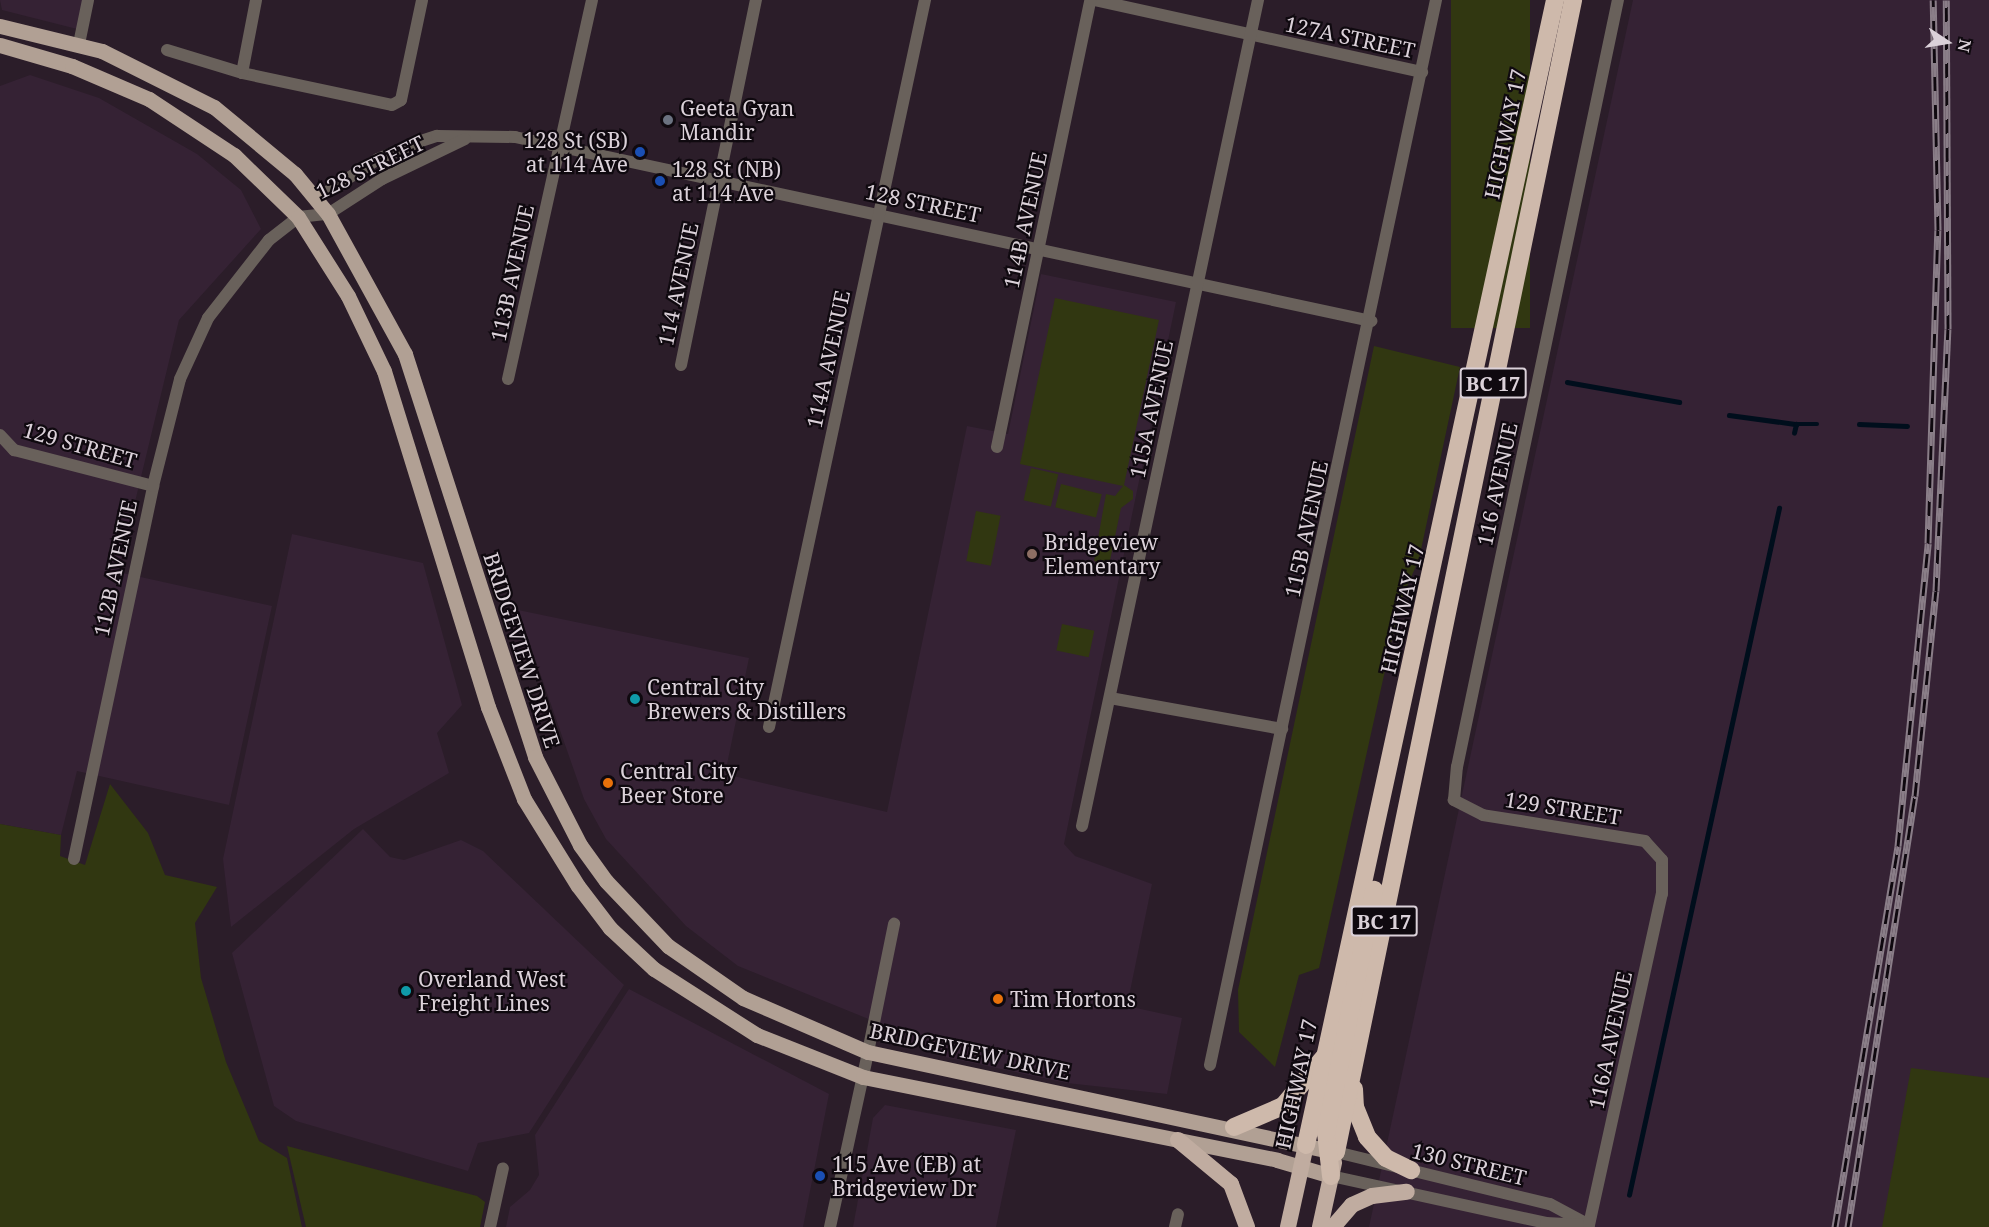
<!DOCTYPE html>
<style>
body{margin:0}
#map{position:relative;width:1989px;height:1227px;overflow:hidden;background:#2b1d29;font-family:"Noto Serif",serif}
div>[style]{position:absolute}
.built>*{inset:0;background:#352234}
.green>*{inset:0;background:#313711;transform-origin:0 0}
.stream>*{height:4.5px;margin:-2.25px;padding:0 2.25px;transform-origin:2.25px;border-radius:2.25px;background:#000e1c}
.minor>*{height:12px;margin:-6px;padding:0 6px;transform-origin:6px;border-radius:6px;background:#69615b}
.tertiary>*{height:12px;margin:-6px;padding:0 6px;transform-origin:6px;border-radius:6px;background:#69615b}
.primary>*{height:15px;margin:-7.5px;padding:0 7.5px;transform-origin:7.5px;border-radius:7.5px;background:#b1a094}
.trunk>*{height:16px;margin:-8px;padding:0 8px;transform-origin:8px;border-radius:8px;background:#c0aca0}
.motorway>*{height:18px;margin:-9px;padding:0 9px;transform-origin:9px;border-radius:9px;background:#ceb9ab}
.rail>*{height:7px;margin-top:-3.5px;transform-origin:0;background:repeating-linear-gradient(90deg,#0f090f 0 14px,#8a7e88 0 28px);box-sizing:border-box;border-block:2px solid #8a7e88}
.dots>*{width:16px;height:16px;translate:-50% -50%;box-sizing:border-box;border:3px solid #0f090f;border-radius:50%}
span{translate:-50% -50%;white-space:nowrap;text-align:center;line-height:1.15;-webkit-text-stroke:4.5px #0f090f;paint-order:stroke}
.shield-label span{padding:2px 4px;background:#0f090f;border:2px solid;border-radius:4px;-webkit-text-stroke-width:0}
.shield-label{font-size:20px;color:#dbd1d9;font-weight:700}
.street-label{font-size:21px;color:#dbd1d9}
.poi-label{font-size:21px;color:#dbd1d9}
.left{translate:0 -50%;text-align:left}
.right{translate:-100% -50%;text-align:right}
.north{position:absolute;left:1917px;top:12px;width:60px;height:60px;-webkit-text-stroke:4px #0f090f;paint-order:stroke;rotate:102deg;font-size:16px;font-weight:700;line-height:24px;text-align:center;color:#dbd1d9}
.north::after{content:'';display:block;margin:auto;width:21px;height:27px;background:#dbd1d9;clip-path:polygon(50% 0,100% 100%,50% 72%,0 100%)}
</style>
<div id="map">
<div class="built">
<i style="clip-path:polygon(0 0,88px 0,81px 30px,2px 10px)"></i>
<i style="clip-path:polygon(1633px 0,1989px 0,1989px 1227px,1369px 1227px)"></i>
<i style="clip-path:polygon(30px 75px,99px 98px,197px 154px,241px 190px,261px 229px,179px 320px,118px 572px,272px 606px,229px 805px,77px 771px,61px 835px,0 824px,0 86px)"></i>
<i style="clip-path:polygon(1041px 274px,1176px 302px,1064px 844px,1075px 856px,1152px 884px,1127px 1006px,1182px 1018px,1167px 1094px,1067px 1083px,945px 1057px,895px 1036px,871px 1020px,738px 966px,686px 926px,606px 839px,584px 799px,518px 610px,749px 658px,725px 774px,887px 812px,967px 426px,1008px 434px)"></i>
<i style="clip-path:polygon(292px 534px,423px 563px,462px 705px,437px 733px,449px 773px,354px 829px,231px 927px,223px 859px)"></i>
<i style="clip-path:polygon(363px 829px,390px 857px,404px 860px,461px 840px,483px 851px,624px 985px,529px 1133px,478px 1143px,468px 1171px,296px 1121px,274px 1106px,232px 953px)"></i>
<i style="clip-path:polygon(629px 989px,829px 1094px,803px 1227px,506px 1227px,510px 1207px,530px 1190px,539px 1175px,535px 1135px)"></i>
<i style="clip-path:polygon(885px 1105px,1016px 1130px,996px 1227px,853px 1227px,873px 1118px)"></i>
</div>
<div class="green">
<i style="left:1451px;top:0;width:79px;height:328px"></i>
<i style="clip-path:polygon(1055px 298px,1159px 320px,1124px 485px,1133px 491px,1133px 499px,1121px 508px,1109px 565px,1094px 561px,1104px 505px,1106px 494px,1115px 496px,1123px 486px,1020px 464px)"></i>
<i style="clip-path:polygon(1374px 346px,1460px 367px,1419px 559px,1400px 603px,1319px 968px,1299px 975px,1275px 1067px,1239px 1032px,1238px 990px)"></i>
<i style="left:1031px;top:468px;width:28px;height:33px;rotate:13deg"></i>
<i style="left:1061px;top:484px;width:42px;height:24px;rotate:14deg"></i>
<i style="left:976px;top:511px;width:25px;height:51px;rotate:11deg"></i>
<i style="left:1062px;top:624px;width:33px;height:27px;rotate:12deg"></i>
<i style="clip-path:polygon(110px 784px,148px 833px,165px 875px,217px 887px,195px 923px,201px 978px,226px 1062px,259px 1141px,287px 1158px,302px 1227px,0 1227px,0 824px,61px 835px,60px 856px,85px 865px)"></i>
<i style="clip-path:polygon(1911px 1068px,1989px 1078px,1989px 1227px,1882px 1227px)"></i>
<i style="clip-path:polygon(287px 1146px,477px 1196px,485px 1202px,480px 1227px,306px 1227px)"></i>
</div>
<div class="stream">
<i style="left:1567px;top:382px;width:114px;rotate:10.1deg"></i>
<i style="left:1729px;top:415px;width:68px;rotate:7.7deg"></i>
<i style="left:1859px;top:424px;width:48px;rotate:2.4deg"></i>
<i style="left:1794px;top:433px;width:9px;rotate:-77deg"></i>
<i style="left:1796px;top:424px;width:21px"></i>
<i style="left:1629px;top:1195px;width:703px;rotate:-77.68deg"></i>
</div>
<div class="minor">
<i style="left:1094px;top:0;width:336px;rotate:12.4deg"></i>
<i style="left:79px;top:44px;width:45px;rotate:-78.4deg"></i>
<i style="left:167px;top:50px;width:78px;rotate:17deg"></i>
<i style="left:242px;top:73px;width:153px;rotate:12deg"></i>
<i style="left:392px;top:105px;width:10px;rotate:-29deg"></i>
<i style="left:401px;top:100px;width:102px;rotate:-78.1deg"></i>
<i style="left:242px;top:73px;width:74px;rotate:-79.1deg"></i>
<i style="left:316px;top:199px;width:74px;rotate:-32.8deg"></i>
<i style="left:378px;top:159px;width:43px;rotate:-23deg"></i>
<i style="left:418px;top:142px;width:20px;rotate:-18deg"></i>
<i style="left:437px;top:136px;width:78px;rotate:0.7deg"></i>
<i style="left:515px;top:137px;width:876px;rotate:12.13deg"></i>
<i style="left:328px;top:214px;width:64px;rotate:-32.9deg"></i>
<i style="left:382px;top:179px;width:92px;rotate:-25.7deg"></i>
<i style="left:681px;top:365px;width:373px;rotate:-78.4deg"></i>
<i style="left:508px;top:379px;width:388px;rotate:-77.5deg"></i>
<i style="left:0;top:435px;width:21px;rotate:47deg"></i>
<i style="left:14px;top:450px;width:144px;rotate:14.5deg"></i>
<i style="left:997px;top:447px;width:457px;rotate:-78.2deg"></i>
<i style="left:1110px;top:698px;width:175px;rotate:10.2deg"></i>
<i style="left:769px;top:727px;width:744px;rotate:-77.89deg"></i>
<i style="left:1082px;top:826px;width:845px;rotate:-77.97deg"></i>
<i style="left:74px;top:859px;width:381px;rotate:-78deg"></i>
<i style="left:153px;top:486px;width:110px;rotate:-75.8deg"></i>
<i style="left:180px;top:379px;width:67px;rotate:-65.3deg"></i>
<i style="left:208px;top:318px;width:99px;rotate:-52deg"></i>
<i style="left:269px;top:240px;width:37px;rotate:-38deg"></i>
<i style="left:868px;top:1052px;width:131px;rotate:-78.5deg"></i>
<i style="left:1210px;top:1065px;width:1089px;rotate:-78.02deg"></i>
<i style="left:490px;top:1227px;width:60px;rotate:-77.6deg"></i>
<i style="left:1175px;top:1227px;width:13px;rotate:-77deg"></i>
</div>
<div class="tertiary">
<i style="left:298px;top:217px;width:30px;rotate:-6deg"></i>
<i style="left:1336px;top:1152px;width:220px;rotate:13.7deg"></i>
<i style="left:1550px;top:1204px;width:44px;rotate:28.3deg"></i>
<i style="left:1331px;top:1176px;width:220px;rotate:12.3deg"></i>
<i style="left:1546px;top:1223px;width:39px;rotate:3deg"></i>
<i style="left:1589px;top:1225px;width:339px;rotate:-77.6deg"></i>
<i style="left:1662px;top:894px;width:34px;rotate:-90deg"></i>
<i style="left:1662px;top:860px;width:25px;rotate:-132deg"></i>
<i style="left:1645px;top:841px;width:164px;rotate:-170.9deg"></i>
<i style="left:1483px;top:815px;width:33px;rotate:-153deg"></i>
<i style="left:1454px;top:800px;width:33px;rotate:-85deg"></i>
<i style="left:1457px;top:767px;width:784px;rotate:-78.15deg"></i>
<i style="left:830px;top:1227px;width:179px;rotate:-77.7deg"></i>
</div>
<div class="primary">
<i style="left:0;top:26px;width:105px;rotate:13.8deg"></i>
<i style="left:102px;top:51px;width:125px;rotate:26.6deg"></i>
<i style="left:214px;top:107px;width:105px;rotate:39.6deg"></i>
<i style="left:295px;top:174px;width:52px;rotate:50.5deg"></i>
<i style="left:328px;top:214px;width:160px;rotate:61.2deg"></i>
<i style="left:405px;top:354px;width:423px;rotate:72.1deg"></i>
<i style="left:535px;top:757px;width:99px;rotate:62.9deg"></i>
<i style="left:580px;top:845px;width:44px;rotate:54.2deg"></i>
<i style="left:606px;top:881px;width:90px;rotate:46.4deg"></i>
<i style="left:668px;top:946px;width:91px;rotate:34.7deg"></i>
<i style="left:743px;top:998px;width:136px;rotate:23.4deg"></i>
<i style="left:868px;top:1052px;width:479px;rotate:12.1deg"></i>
<i style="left:0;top:45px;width:75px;rotate:16.3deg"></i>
<i style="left:72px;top:66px;width:84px;rotate:23.2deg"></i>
<i style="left:149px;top:99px;width:102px;rotate:33.4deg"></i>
<i style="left:234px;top:155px;width:89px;rotate:44.1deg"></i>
<i style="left:298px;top:217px;width:93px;rotate:57.7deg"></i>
<i style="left:348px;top:296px;width:83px;rotate:64.4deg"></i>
<i style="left:384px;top:371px;width:352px;rotate:72.8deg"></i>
<i style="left:488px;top:707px;width:99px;rotate:68.6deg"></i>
<i style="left:524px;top:799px;width:102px;rotate:58.2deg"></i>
<i style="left:578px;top:886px;width:53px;rotate:52.7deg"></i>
<i style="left:610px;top:928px;width:60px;rotate:43deg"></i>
<i style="left:654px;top:969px;width:122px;rotate:32.7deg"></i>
<i style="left:757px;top:1035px;width:114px;rotate:21.6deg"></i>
<i style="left:863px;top:1077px;width:422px;rotate:11.3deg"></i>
<i style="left:1277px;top:1160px;width:56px;rotate:16.5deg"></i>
</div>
<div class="trunk">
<i style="left:1178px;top:1140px;width:69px;rotate:39.7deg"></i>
<i style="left:1231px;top:1184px;width:46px;rotate:69.6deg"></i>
<i style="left:1288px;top:1227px;width:84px;rotate:-77.6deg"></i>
<i style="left:1320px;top:1227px;width:66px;rotate:-77.7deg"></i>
<i style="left:1333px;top:1227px;width:29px;rotate:-49deg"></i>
<i style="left:1352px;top:1205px;width:22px;rotate:-24deg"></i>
<i style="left:1372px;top:1196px;width:35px;rotate:-7deg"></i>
</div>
<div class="motorway">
<i style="left:1354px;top:1089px;width:18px;rotate:87deg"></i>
<i style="left:1355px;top:1107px;width:32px;rotate:68deg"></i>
<i style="left:1367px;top:1137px;width:28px;rotate:48deg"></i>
<i style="left:1386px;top:1158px;width:28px;rotate:26deg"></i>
<i style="left:1234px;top:1127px;width:53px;rotate:-23.2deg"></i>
<i style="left:1283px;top:1106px;width:65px;rotate:-50deg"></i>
<i style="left:1306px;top:1145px;width:1172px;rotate:-77.73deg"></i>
<i style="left:1336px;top:1152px;width:1176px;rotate:-78.37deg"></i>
<i style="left:1331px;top:1176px;width:43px;rotate:-96.6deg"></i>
<i style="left:1326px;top:1133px;width:248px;rotate:-78.8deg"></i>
</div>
<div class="rail">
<i style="left:1835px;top:1227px;width:386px;rotate:-80.6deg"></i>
<i style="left:1898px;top:846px;width:304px;rotate:-84.3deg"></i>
<i style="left:1928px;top:543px;width:313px;rotate:-88.2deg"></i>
<i style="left:1938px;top:230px;width:230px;rotate:-91.2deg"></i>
<i style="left:1848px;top:1227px;width:436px;rotate:-81.2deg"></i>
<i style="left:1915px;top:796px;width:206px;rotate:-84.2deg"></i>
<i style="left:1936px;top:591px;width:262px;rotate:-87.4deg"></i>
<i style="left:1948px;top:329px;width:329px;rotate:-90.3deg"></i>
</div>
<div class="dots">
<i style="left:668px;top:120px;background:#6b7280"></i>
<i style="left:640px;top:152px;background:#1a4fb4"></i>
<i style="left:660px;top:181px;background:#1a4fb4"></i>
<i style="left:1032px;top:554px;background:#8d6e63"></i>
<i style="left:635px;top:699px;background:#0f9aa8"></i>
<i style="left:608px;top:783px;background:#e8710a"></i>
<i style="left:406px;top:991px;background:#0f9aa8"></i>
<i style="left:998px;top:999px;background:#e8710a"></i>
<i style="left:820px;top:1176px;background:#1a4fb4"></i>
</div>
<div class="shield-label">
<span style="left:1493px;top:383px">BC 17</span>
<span style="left:1384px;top:921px">BC 17</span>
</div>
<div class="street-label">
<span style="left:1350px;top:37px;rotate:12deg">127A STREET</span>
<span style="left:1505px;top:134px;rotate:-78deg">HIGHWAY 17</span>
<span style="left:370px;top:167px;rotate:-26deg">128 STREET</span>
<span style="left:923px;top:203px;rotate:12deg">128 STREET</span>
<span style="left:1025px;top:220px;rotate:-78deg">114B AVENUE</span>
<span style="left:512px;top:273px;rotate:-78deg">113B AVENUE</span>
<span style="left:678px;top:284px;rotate:-78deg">114 AVENUE</span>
<span style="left:828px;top:359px;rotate:-78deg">114A AVENUE</span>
<span style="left:1151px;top:409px;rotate:-78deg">115A AVENUE</span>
<span style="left:80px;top:445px;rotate:16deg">129 STREET</span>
<span style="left:1497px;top:484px;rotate:-78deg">116 AVENUE</span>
<span style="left:1306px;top:529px;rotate:-78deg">115B AVENUE</span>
<span style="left:115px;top:568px;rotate:-78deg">112B AVENUE</span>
<span style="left:1402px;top:609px;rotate:-77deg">HIGHWAY 17</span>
<span style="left:522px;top:650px;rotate:72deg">BRIDGEVIEW DRIVE</span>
<span style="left:1563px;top:808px;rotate:9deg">129 STREET</span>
<span style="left:1610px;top:1040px;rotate:-78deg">116A AVENUE</span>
<span style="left:970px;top:1051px;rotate:12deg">BRIDGEVIEW DRIVE</span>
<span style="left:1296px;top:1084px;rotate:-78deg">HIGHWAY 17</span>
<span style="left:1469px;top:1164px;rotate:14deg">130 STREET</span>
</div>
<div class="poi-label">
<span class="left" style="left:680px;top:120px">Geeta Gyan<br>Mandir</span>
<span class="right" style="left:628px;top:152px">128 St (SB)<br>at 114 Ave</span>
<span class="left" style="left:672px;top:181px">128 St (NB)<br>at 114 Ave</span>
<span class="left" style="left:1044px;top:554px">Bridgeview<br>Elementary</span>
<span class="left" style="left:647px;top:699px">Central City<br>Brewers &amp; Distillers</span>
<span class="left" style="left:620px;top:783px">Central City<br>Beer Store</span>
<span class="left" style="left:418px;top:991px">Overland West<br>Freight Lines</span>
<span class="left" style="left:1010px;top:999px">Tim Hortons</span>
<span class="left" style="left:832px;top:1176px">115 Ave (EB) at<br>Bridgeview Dr</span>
</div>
<div class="north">N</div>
</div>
